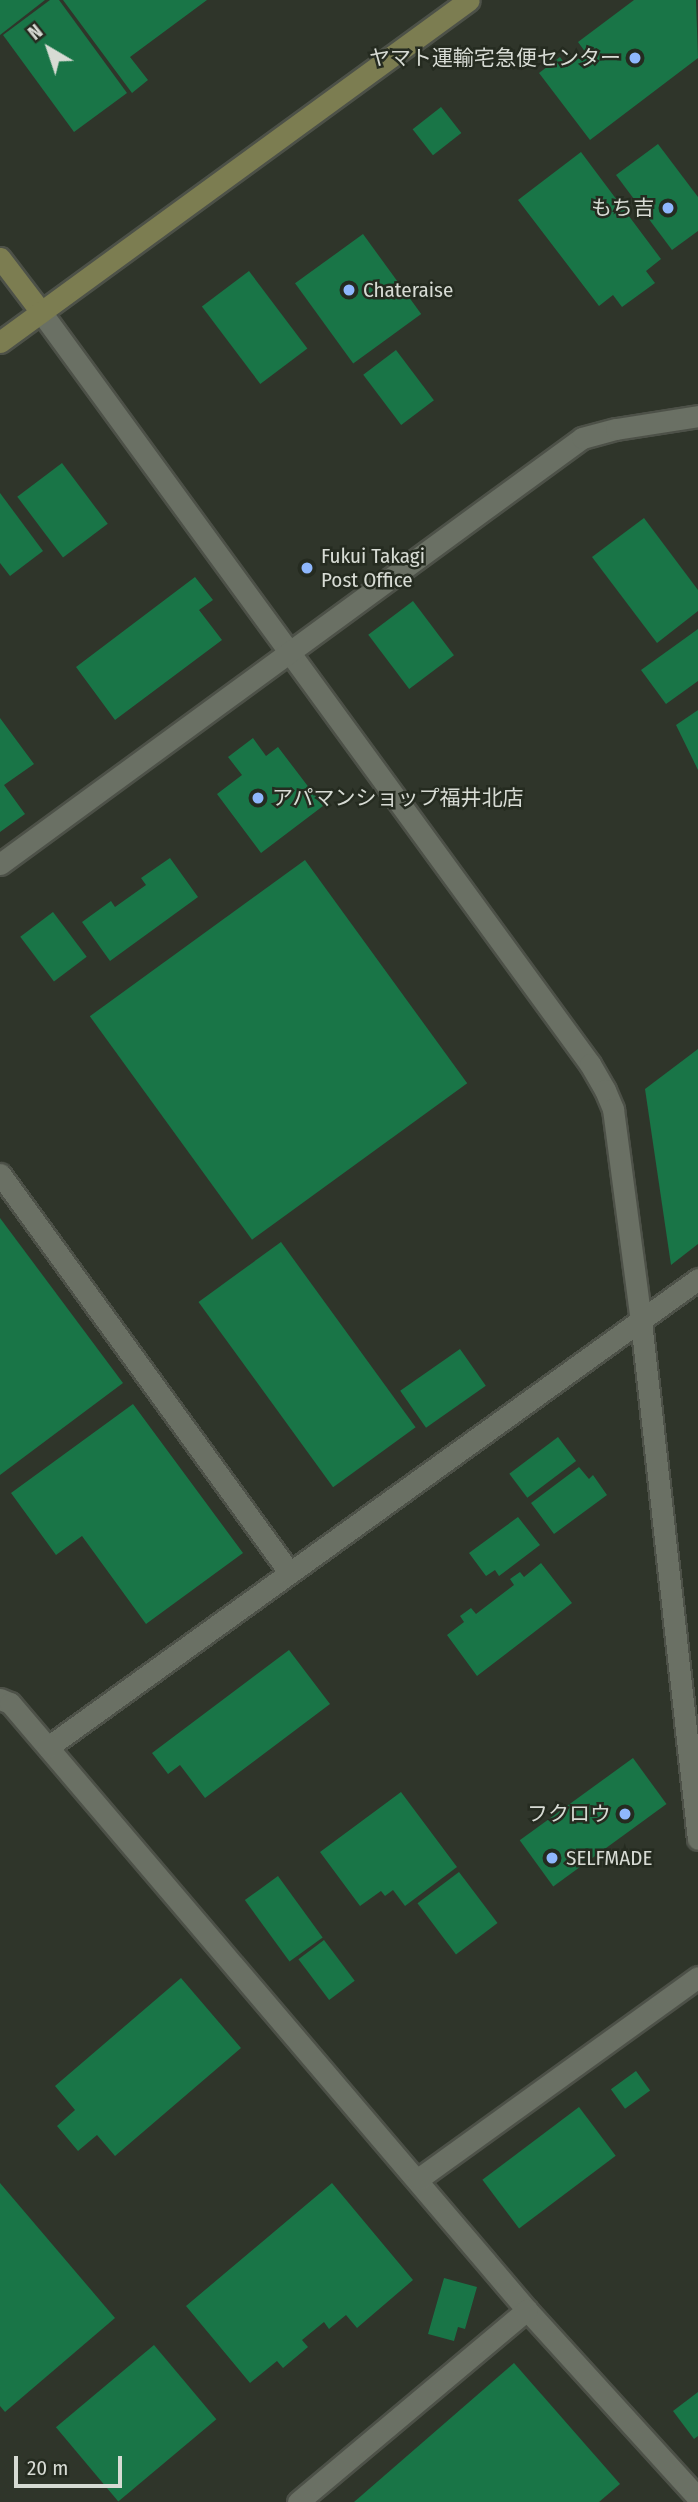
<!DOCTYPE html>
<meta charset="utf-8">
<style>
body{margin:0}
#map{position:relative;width:698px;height:2502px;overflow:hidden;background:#2f352a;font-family:"Fira Sans Condensed","Noto Sans JP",sans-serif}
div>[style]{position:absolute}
.building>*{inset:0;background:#197547;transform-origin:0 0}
.roads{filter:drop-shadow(2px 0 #4d5148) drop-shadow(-2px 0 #4d5148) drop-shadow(0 2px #4d5148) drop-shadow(0 -2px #4d5148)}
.street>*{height:21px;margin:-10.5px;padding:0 10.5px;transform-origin:10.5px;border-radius:10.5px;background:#6a7064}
.secondary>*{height:21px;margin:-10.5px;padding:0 10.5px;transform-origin:10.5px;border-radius:10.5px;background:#7c7d51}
.dots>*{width:19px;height:19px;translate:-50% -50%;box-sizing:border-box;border:4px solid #252b20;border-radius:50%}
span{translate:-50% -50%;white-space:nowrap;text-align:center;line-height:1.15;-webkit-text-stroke:5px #252b20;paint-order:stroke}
.poi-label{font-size:21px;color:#d7dbd4}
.right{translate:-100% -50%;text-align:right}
.left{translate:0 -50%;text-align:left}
.north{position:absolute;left:14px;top:14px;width:70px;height:70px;-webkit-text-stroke:5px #252b20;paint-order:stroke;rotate:321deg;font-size:19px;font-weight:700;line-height:28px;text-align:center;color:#d7dbd4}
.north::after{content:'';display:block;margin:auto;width:24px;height:32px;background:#d7dbd4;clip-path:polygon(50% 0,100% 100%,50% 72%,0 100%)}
.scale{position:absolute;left:14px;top:2456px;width:108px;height:32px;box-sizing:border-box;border:4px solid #d7dbd4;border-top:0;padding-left:9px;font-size:21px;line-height:24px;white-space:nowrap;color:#d7dbd4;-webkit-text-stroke:5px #252b20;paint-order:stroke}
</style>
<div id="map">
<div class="building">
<i style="clip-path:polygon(0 0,45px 0,0 35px)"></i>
<i style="clip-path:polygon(50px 0,59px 0,127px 93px,74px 132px,3px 35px)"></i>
<i style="clip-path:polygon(63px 0,207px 0,130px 57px,148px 80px,132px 93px)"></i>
<i style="clip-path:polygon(634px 0,696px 0,698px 58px,590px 140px,539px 73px,560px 57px,567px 67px,586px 53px,578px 42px)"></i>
<i style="left:441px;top:107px;width:33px;height:36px;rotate:52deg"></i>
<i style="clip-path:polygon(658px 144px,698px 197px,698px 231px,672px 250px,616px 175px)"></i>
<i style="clip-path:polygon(581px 152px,661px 259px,646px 271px,655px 283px,622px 307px,613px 295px,599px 306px,518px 200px)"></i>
<i style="left:363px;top:234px;width:99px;height:84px;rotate:54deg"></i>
<i style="left:249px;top:271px;width:97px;height:59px;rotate:53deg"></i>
<i style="left:396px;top:350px;width:63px;height:41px;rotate:53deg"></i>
<i style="left:62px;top:463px;width:76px;height:56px;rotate:53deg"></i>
<i style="clip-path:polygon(0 493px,43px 551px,10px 576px,0 563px)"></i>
<i style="clip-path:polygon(644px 518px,698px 590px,698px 611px,657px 643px,592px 557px)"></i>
<i style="clip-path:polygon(195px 577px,213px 600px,199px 610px,222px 640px,115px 720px,76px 667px)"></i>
<i style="left:413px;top:601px;width:68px;height:56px;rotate:53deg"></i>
<i style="clip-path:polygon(698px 629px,698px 681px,666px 704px,641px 670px)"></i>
<i style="clip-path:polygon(698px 710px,698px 770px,676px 725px)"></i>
<i style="clip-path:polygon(0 718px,34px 764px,4px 785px,25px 814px,0 832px)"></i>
<i style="clip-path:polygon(253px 738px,266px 756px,278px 747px,323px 806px,261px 853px,217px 794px,242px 775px,228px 757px)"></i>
<i style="clip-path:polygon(170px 858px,198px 897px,110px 961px,82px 922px,111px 901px,115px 907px,146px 885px,141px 878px)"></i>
<i style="left:305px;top:860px;width:276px;height:266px;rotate:54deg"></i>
<i style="left:53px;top:912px;width:56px;height:41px;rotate:53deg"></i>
<i style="clip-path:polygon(698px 1049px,698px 1244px,671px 1265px,645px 1089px)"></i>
<i style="clip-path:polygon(0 1218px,123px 1383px,0 1475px)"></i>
<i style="left:281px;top:1242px;width:229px;height:102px;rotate:54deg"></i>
<i style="left:460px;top:1349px;width:45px;height:73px;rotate:55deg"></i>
<i style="clip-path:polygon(133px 1404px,243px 1553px,146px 1624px,82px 1536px,56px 1555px,11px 1493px)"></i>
<i style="left:558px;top:1437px;width:30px;height:61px;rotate:53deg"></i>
<i style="clip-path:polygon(579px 1467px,589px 1479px,593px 1475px,607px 1495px,554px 1534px,531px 1503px)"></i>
<i style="clip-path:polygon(518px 1517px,540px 1545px,499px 1576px,495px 1570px,486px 1576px,469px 1553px)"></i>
<i style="clip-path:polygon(541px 1563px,572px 1603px,477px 1676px,447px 1635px,464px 1622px,460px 1616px,471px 1608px,476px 1614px,514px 1585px,510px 1579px,520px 1572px,524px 1577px)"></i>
<i style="clip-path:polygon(289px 1650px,330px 1704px,205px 1798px,180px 1765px,168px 1774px,152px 1753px)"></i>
<i style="left:633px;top:1758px;width:57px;height:140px;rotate:54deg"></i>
<i style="clip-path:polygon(401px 1792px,457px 1867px,405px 1906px,393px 1890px,385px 1896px,381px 1891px,360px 1906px,320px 1852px)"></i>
<i style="left:459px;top:1872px;width:64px;height:52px;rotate:53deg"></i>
<i style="left:278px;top:1876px;width:76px;height:41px;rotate:54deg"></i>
<i style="left:324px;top:1940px;width:51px;height:32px;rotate:53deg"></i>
<i style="clip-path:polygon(181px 1978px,241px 2048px,115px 2156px,97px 2135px,78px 2151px,57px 2126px,75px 2110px,55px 2086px)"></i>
<i style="left:636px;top:2071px;width:24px;height:31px;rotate:54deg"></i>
<i style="left:579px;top:2107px;width:61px;height:121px;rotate:53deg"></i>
<i style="clip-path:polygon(0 2183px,115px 2318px,5px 2412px,0 2406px)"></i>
<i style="clip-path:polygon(332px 2183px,413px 2280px,357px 2328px,346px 2315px,329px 2329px,324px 2322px,302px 2340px,308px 2347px,283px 2368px,277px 2361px,250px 2383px,186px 2306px)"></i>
<i style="clip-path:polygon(444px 2278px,477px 2287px,465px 2329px,458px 2327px,454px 2341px,428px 2334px)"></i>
<i style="left:154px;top:2345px;width:97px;height:128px;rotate:50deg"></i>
<i style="clip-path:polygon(514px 2363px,620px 2484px,599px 2502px,354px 2502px)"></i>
<i style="clip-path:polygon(698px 2392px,698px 2436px,694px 2439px,673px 2411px)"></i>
</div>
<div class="roads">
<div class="street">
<i style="left:41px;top:312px;width:931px;rotate:53.87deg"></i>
<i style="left:590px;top:1064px;width:30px;rotate:60deg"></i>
<i style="left:605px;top:1090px;width:21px;rotate:67deg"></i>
<i style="left:613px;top:1109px;width:214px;rotate:82.5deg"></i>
<i style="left:641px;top:1321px;width:521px;rotate:83.72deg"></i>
<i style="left:0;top:864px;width:721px;rotate:-36.2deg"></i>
<i style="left:582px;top:438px;width:35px;rotate:-15deg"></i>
<i style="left:616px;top:429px;width:83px;rotate:-9deg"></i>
<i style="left:0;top:1174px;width:492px;rotate:54deg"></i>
<i style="left:0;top:1699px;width:11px;rotate:22deg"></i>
<i style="left:10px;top:1703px;width:797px;rotate:49.58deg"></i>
<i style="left:527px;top:2310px;width:254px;rotate:47.7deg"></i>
<i style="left:48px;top:1747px;width:801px;rotate:-35.75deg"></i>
<i style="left:418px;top:2179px;width:345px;rotate:-35.8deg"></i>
<i style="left:298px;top:2502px;width:299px;rotate:-40deg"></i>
</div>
<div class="secondary">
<i style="left:0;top:258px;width:68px;rotate:52.8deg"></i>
<i style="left:0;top:342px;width:580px;rotate:-36.1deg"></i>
</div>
</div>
<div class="dots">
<i style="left:635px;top:58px;background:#8fb8fd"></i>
<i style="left:668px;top:208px;background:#8fb8fd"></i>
<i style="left:349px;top:290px;background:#8fb8fd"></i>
<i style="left:307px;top:568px;background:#8fb8fd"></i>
<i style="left:258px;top:798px;background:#8fb8fd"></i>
<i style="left:625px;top:1814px;background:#8fb8fd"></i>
<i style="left:552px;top:1858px;background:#8fb8fd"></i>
</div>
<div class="poi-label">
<span class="right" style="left:621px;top:58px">ヤマト運輸宅急便センター</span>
<span class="right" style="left:654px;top:208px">もち吉</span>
<span class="left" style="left:363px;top:290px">Chateraise</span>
<span class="left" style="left:321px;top:568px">Fukui Takagi<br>Post Office</span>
<span class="left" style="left:272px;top:798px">アパマンショップ福井北店</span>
<span class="right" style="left:611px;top:1814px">フクロウ</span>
<span class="left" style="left:566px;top:1858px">SELFMADE</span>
</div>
<div class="north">N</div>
<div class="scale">20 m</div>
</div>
